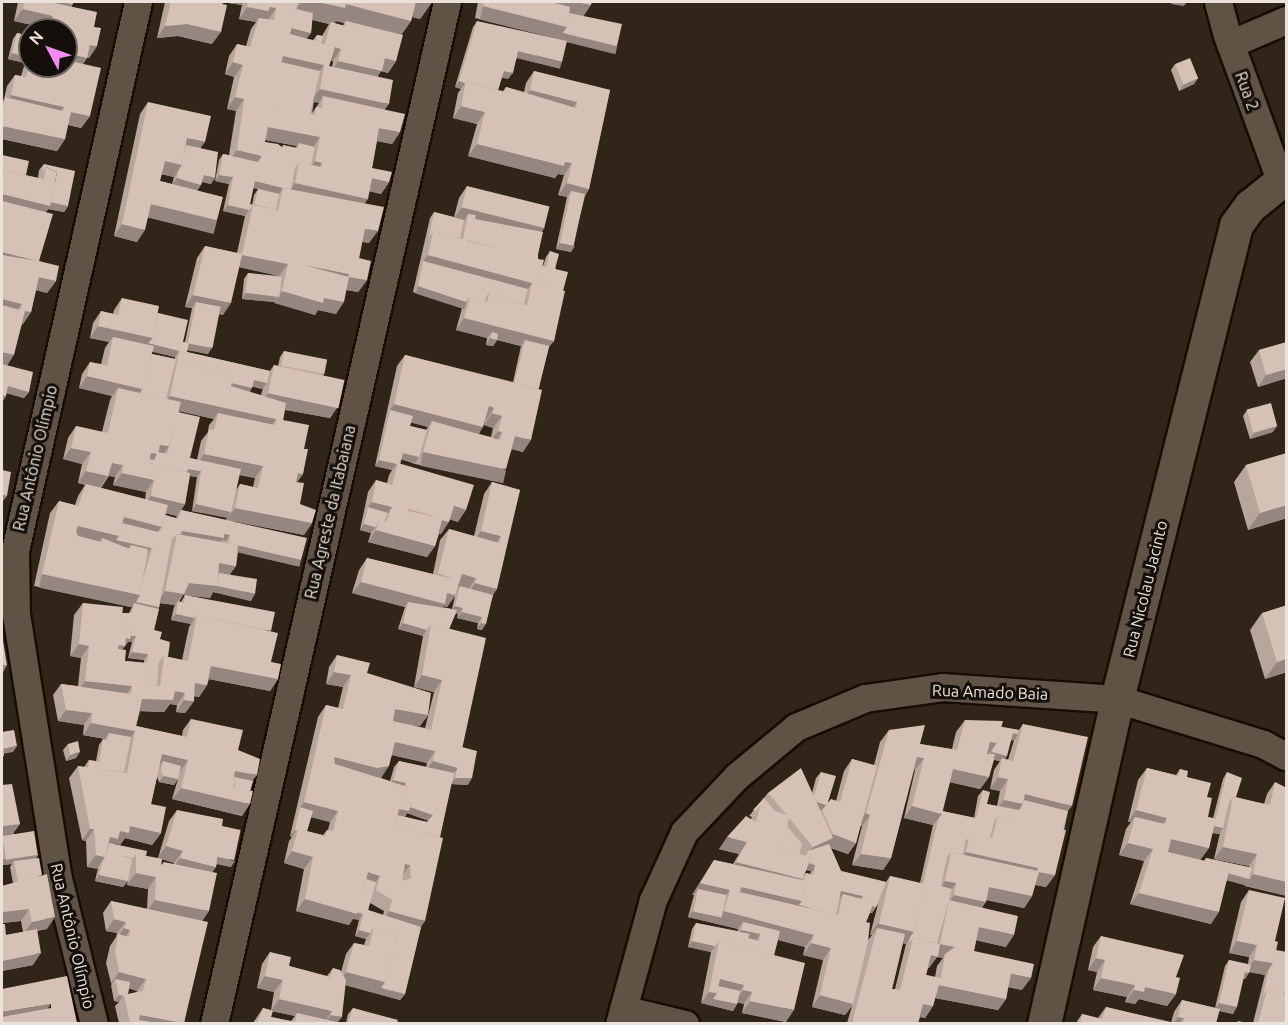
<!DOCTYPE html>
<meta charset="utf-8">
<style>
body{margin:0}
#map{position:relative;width:1288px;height:1025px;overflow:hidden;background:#312519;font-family:Ubuntu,sans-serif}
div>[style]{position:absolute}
.roads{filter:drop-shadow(2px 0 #180d04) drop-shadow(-2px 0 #180d04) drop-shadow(0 2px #180d04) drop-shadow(0 -2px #180d04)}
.minor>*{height:27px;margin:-13.5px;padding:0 13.5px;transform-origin:13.5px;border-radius:13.5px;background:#605245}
.tertiary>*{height:33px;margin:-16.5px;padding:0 16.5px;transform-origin:16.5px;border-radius:16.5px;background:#605245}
.wall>*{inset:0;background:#b7a69c}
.shaded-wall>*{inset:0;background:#95877f;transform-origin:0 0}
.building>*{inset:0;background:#d5c1b5;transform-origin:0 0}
span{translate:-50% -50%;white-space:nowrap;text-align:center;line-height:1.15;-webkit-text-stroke:6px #140f0a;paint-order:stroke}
.street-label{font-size:16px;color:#ebe3db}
.frame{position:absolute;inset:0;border:3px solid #ebe3db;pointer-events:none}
.north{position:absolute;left:18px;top:18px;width:60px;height:60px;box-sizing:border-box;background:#140f0a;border:2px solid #6a645e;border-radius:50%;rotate:311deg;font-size:16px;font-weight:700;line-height:24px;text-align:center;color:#ebe3db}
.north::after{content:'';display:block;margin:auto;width:21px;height:27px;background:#f489f1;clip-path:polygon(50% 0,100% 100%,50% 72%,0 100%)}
</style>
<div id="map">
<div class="roads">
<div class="minor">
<i style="left:1218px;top:2px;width:34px;rotate:75deg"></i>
<i style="left:1227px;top:35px;width:154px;rotate:69.9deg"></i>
<i style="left:1230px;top:44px;width:61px;rotate:-23.2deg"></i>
<i style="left:623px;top:1009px;width:64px;rotate:13.6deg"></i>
<i style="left:94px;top:1024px;width:149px;rotate:-103.9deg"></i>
<i style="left:58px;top:879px;width:267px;rotate:-99deg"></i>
<i style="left:16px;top:615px;width:64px;rotate:-90.9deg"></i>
<i style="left:15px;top:551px;width:563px;rotate:-77.37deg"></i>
<i style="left:214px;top:1024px;width:1048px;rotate:-77.16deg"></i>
<i style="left:619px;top:1024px;width:129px;rotate:-74.7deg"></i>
<i style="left:653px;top:900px;width:75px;rotate:-65.5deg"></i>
<i style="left:684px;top:832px;width:77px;rotate:-46.6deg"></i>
<i style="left:737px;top:776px;width:77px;rotate:-39.7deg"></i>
<i style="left:796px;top:727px;width:75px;rotate:-22.8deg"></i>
<i style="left:865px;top:698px;width:78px;rotate:-8.1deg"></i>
<i style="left:942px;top:687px;width:175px;rotate:3.9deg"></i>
<i style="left:1117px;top:699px;width:153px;rotate:17.1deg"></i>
<i style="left:1263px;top:744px;width:26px;rotate:28deg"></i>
</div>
<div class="tertiary">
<i style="left:1044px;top:1024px;width:333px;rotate:-77.3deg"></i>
<i style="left:1117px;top:699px;width:489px;rotate:-75.9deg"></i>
<i style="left:1236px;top:225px;width:24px;rotate:-54deg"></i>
<i style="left:1250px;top:206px;width:46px;rotate:-38.9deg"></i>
</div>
</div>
<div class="wall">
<i style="clip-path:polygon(18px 2px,73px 2px,71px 6px,94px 27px,97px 46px,89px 58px,87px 58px,83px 64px,90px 116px,81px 128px,68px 125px,65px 139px,57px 151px,2px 139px,2px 103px,4px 99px,7px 86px,15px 75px,21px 76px,25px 63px,8px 59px,13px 39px,17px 33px,30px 36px,30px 66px,66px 30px,44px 30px,45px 28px,14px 21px)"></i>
<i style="clip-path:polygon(evenodd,165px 2px,432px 2px,420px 19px,412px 17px,411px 21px,401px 35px,396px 61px,388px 73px,381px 71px,378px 76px,385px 110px,400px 132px,392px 144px,377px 141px,372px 168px,389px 182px,381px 194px,369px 191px,365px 203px,369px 243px,362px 242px,359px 258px,367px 280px,358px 292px,346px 290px,336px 314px,318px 310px,315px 315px,274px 302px,242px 299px,244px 279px,248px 273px,279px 276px,239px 267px,223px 315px,219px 314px,208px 354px,187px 350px,187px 352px,270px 371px,274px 365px,278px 366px,280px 357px,284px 351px,324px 374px,323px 376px,338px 406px,330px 418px,285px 410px,283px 420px,304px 449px,303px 474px,297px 482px,300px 504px,312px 523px,304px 535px,233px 521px,297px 566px,238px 552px,236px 566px,230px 574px,251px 601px,213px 592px,210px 598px,183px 595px,179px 602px,181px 602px,185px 595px,271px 632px,271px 662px,278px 679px,270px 691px,209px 679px,207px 685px,199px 697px,194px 696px,194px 701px,185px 713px,176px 712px,177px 705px,170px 704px,164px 712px,140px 711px,136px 726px,182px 736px,183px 730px,191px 719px,238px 750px,253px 781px,242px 816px,172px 799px,178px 779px,174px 785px,159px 782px,157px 777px,151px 804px,161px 833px,152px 845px,125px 838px,120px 845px,115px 843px,115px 844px,146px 856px,158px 858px,169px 821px,177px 810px,222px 826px,231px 867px,217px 864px,212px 872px,202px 921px,184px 1023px,119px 1023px,115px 1006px,119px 1002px,114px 1001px,111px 985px,112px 984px,111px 983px,106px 963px,110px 946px,116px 937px,117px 933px,106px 931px,103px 913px,111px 901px,147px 909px,148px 889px,127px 885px,128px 881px,123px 887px,95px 881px,98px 868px,87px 867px,86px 841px,82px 840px,69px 778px,78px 766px,84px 767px,89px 760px,96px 761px,99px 745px,103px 739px,105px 740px,105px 739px,83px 735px,84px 725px,58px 721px,53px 695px,61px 684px,78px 686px,81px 658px,70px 656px,74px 615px,83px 603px,122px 613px,129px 613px,132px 607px,34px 586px,50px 513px,59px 501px,75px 505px,78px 496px,85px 485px,78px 483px,82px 464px,63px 459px,68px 438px,76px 426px,102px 432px,110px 400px,112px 396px,79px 388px,82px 374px,90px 362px,101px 364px,105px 348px,109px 342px,90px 338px,93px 323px,101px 311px,113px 314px,114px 310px,122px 298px,158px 313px,183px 342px,185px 342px,192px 308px,185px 307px,197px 258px,205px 246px,237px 253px,245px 216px,223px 211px,229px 184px,215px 181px,219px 160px,223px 154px,229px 155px,236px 111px,227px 109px,234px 77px,225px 74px,229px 56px,237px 44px,246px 46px,251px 29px,256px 22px,239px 19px,242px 5px,223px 2px,212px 44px,178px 36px,157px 38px,165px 2px,312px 20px,329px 24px,322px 36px,317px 35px,313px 40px,306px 39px,311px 33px,312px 20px,165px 2px,336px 21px,344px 23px,343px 26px,334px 23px,336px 21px,165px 2px,331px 60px,333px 61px,332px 67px,329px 66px,331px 60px,165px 2px,314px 102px,319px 103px,312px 113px,314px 102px,165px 2px,265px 140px,297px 146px,295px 148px,283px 145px,282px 147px,265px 142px,265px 140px,165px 2px,253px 188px,258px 189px,254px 195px,252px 205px,250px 204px,253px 188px,165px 2px,152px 351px,175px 357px,175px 359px,152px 354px,152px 351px,165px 2px,252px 386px,262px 389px,263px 388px,261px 395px,250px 392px,252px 386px,165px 2px,179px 411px,214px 419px,209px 425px,208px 432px,201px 441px,197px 460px,190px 458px,179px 411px,165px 2px,239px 475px,255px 478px,253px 487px,240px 484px,236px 490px,239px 475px,165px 2px,109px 476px,115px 477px,113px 485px,146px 492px,145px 499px,101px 488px,109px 476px,165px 2px,190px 476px,197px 477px,192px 511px,227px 517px,226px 520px,181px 510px,185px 504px,190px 476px,165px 2px,166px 513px,177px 516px,176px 518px,165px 515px,166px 513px,165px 2px,160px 603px,175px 605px,174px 607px,171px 620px,191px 624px,189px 627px,182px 660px,168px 657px,154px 630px,160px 603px,165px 2px,128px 642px,132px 642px,128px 658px,144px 660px,144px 663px,125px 661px,122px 650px,128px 642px,165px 2px,162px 859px,174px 863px,174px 864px,161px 865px,162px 859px,165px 2px,129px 988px,137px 991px,137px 992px,128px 994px,129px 988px)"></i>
<i style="clip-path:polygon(478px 2px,592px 2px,583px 16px,617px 46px,613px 52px,475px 18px)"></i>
<i style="clip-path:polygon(477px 21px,558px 68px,517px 58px,508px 79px,502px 77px,498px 90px,503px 91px,506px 87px,524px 92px,526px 83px,534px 71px,610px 90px,589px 189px,585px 196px,571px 252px,556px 249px,567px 197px,558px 195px,564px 175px,558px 174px,555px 178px,468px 156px,477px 124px,453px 118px,458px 93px,461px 89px,455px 87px,473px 27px)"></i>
<i style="clip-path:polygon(1175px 64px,1198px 78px,1194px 84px,1179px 91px,1171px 70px)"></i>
<i style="clip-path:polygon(evenodd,148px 102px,201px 148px,211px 184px,202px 182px,197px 191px,217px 220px,209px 232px,148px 217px,137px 242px,114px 236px,140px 114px,148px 102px,161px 174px,174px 177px,172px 184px,160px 181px,161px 174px)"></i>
<i style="clip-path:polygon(2px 155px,26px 175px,38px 178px,39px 170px,44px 164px,68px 206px,64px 212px,48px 209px,46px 212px,39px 261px,56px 281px,47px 293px,36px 290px,31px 312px,23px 324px,22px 324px,7px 366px,29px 392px,24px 398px,6px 393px,6px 396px,2px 402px)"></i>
<i style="clip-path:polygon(evenodd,467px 186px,542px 232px,538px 254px,538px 259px,542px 266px,543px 266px,546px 257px,550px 251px,563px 291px,554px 341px,549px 346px,523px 452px,512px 449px,498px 481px,415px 464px,401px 459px,400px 464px,458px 522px,450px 519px,441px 534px,439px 534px,435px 546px,427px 557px,368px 542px,371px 533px,360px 530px,368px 492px,376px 480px,387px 483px,389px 475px,392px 470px,375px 466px,397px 366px,405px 355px,513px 382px,521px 346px,497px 340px,493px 346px,486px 345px,487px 338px,456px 330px,462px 308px,413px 292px,430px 218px,434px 212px,454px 217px,459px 198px,467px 186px,485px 420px,484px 425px,493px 428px,491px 437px,479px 434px,485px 420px,467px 186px,411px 422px,428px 427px,426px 430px,410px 426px,411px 422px)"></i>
<i style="clip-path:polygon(1287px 342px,1287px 378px,1258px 387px,1250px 362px,1259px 350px)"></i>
<i style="clip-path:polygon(1247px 410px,1273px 432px,1250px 439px,1243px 416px)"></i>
<i style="clip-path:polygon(1287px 453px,1287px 518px,1248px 530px,1234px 482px,1246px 465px)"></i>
<i style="clip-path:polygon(evenodd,492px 482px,520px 490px,493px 595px,482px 630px,477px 629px,478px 623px,457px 618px,458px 614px,456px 613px,449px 629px,462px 747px,468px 785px,451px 784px,421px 927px,405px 994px,400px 1000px,345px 985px,338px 1023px,341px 1023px,253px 1023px,263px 1008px,271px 1010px,274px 992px,257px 988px,262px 964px,270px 952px,289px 966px,327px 976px,333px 968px,341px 972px,346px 954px,354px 943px,364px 945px,366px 939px,355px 936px,359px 920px,353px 918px,349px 925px,296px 911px,304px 869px,284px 863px,289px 841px,292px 837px,290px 836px,318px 717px,326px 705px,338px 708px,343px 687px,326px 684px,329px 667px,337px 655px,428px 715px,420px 726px,412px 725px,425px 728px,434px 692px,414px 687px,423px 636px,398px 629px,405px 607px,352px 593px,359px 570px,367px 558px,433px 574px,440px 540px,449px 529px,474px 536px,484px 494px,492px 482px,455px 596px,452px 609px,442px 607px,443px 606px,447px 607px,455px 596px,492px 482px,392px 755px,427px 763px,426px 767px,399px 761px,394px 767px,390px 781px,381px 778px,392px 755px,492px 482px,407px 813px,429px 821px,427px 822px,405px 817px,407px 813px,492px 482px,311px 817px,330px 822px,328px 830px,327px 830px,323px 835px,307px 831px,311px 817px,492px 482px,370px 903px,384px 911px,383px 915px,368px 910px,370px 903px,492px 482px,272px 1011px,295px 1016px,291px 1021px,271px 1017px,272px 1011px)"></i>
<i style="clip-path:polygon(1262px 613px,1287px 672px,1265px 679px,1250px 630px)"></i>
<i style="clip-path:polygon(evenodd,965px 720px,1019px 730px,1023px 724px,1068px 811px,1055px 875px,1046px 887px,1035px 885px,1032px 896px,1024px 908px,986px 900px,982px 908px,1006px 947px,976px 940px,974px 951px,1022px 990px,1008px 987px,1006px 999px,998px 1010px,935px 998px,933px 1006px,925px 1018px,920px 1017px,918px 1023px,847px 1023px,852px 1006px,845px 1015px,812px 1007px,823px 960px,803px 955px,805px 947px,778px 940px,774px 955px,786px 1022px,742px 1013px,744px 1004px,738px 1002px,733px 1011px,701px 1003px,711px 952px,688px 947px,692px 929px,696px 923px,738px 931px,738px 929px,688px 917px,694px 895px,692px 895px,714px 860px,733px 864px,739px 854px,719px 849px,751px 819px,752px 817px,749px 816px,768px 793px,812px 793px,816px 778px,821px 772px,828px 802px,836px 801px,844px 771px,852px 759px,874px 765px,880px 742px,889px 730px,920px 744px,952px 749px,956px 732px,965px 720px,1011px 740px,1014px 740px,1008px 760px,1005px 759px,1011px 740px,965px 720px,994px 760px,1000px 761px,994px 770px,990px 789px,1000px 791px,997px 806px,987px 804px,983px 790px,978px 796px,974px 818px,942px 811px,950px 782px,980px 789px,989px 777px,994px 760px,965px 720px,914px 770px,915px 770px,904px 818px,933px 825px,920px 883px,890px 876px,886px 882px,841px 871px,831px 848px,848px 854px,856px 843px,860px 826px,862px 826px,852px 865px,883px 870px,891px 858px,914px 770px,965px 720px,806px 870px,811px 871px,810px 874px,806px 873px,803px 877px,806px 870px,965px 720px,878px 904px,870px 935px,872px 935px,868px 940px,866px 922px,870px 913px,872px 913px,878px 904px,965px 720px,903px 943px,906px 944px,895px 989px,892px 989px,903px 943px,965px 720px,937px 957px,943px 958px,937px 966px,935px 977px,926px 975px,928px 968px,929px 968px,937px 957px)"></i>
<i style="clip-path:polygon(68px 744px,76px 758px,66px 761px,63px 750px)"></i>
<i style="clip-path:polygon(evenodd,1147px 768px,1176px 775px,1180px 769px,1187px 777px,1207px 797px,1208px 817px,1213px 818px,1223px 779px,1227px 772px,1236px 797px,1264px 804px,1267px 794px,1275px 782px,1287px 896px,1245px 886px,1245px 885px,1227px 880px,1211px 924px,1130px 904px,1144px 861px,1119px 855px,1126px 829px,1131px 822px,1128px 822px,1138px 780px,1147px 768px,1212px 833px,1219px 834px,1220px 833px,1214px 859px,1249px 866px,1249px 867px,1206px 858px,1204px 861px,1200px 860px,1209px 848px,1212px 833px)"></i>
<i style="clip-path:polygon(2px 785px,20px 824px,13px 833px,38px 855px,36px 858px,47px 929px,37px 931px,33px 965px,2px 971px,2px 924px,6px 935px,23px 932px,21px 921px,2px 923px,2px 886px,13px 883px,10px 867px,12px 864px,2px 865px)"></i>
<i style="clip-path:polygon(1249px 890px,1275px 941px,1287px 1023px,1253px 1023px,1265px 975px,1249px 972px,1245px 979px,1243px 978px,1233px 1014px,1219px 1011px,1216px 1023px,1076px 1023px,1082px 1014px,1098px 1018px,1106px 1007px,1171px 1023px,1174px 1012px,1182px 1000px,1215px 1008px,1225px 966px,1229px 960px,1248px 964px,1249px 957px,1229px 953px,1241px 902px)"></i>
<i style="clip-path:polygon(1101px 936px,1176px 977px,1176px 994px,1167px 1006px,1139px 999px,1135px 1004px,1125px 1002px,1127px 997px,1093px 990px,1097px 972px,1088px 970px,1093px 947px)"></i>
<i style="clip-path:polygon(353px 1008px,397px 1023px,346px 1023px,348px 1014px)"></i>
</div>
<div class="shaded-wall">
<i style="clip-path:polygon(33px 2px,60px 2px,73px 4px,68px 11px)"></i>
<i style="clip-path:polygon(222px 2px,244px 2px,242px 5px)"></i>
<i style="clip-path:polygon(301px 2px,318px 2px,346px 4px,411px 21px,399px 38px,346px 21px,344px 23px,336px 21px,333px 25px,331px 22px,329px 24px,294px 15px,296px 9px)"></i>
<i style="clip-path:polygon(414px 2px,432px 2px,420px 19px,405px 15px)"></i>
<i style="clip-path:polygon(522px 2px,577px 2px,591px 5px,583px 17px)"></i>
<i style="clip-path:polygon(1172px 2px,1187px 2px,1184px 6px,1171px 4px)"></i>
<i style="left:483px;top:6px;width:87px;height:14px;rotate:14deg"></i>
<i style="clip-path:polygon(247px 7px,270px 7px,276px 8px,268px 20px,259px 18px,256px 22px,239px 19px)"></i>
<i style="clip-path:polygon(23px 9px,53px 16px,45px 28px,14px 21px)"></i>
<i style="clip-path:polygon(187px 24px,221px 32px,212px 44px,178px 36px,157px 38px,165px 26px)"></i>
<i style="clip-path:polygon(290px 27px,311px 33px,306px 39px,286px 33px)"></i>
<i style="left:563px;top:33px;width:56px;height:8px;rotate:14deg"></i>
<i style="clip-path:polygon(90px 45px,97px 46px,89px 58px,87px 58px,79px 69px,66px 66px,66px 53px)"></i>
<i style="clip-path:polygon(335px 47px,341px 49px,333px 61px,326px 59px)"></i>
<i style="left:518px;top:51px;width:45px;height:7px;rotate:14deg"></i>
<i style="clip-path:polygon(12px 53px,29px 57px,25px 63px,8px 59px)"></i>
<i style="clip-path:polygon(283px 56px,324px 65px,316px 77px,277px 68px)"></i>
<i style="clip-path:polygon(385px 58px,396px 61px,388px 73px,381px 71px,373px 83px,330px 73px,338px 61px)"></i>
<i style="clip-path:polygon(233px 62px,243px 65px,234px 77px,225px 74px)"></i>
<i style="clip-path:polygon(504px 71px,513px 73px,508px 79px,499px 77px)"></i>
<i style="clip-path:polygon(1198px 78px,1194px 84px,1179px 91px,1183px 85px)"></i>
<i style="clip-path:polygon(459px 81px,465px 83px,461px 89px,455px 87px)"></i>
<i style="clip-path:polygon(320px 89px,389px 104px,380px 116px,323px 96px,319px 103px,311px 101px)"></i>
<i style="clip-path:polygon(530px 90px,577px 102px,569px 113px,522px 102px)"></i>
<i style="clip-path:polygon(11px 95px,64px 107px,55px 119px,4px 105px)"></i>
<i style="clip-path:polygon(235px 97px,244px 99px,236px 111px,227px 109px)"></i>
<i style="clip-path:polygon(461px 106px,485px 112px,477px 124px,453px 118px)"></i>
<i style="clip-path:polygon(71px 112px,90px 116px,81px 128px,63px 123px)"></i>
<i style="clip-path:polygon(2px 126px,65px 139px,57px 151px,2px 139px)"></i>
<i style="clip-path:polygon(268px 127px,320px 137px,312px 149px,299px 143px,297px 146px,260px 139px)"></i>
<i style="clip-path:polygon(379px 128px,400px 132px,392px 144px,371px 140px)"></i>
<i style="clip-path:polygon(187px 138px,205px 142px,196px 154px,182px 151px)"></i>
<i style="clip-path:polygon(477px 144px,565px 162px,572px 163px,564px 175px,558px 174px,555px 178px,468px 156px)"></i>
<i style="clip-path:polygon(237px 150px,262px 156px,254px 168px,228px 162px)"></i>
<i style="clip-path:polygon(165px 161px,182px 165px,174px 177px,156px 173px)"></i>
<i style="clip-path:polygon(315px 161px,322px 163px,314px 175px,307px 173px)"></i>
<i style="clip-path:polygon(204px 175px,215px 178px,211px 184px,199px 181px)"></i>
<i style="clip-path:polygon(219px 175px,233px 177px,229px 184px,215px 181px)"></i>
<i style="clip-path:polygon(177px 178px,201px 185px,197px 191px,172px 184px)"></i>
<i style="clip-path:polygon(372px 178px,389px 182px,381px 194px,364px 190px)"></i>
<i style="clip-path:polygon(255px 181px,283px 188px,279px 194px,251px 187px)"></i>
<i style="clip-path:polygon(295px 183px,368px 199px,359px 211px,290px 190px)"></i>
<i style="clip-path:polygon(567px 183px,589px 189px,581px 201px,571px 191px,567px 197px,558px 195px)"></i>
<i style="clip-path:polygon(2px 194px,48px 202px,68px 206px,64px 212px,48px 209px,42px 218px,2px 208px)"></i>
<i style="left:151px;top:204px;width:68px;height:14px;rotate:14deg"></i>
<i style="clip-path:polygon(228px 205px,249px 210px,245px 216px,223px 211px)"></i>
<i style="clip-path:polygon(462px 207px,545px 227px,537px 239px,467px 222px,468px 214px,464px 221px,454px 218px)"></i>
<i style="clip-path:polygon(122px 224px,145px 230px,137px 242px,114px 236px)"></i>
<i style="clip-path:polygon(365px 229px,378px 231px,369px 243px,357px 240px)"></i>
<i style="clip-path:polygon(560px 243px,575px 246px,571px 252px,556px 249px)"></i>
<i style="clip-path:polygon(2px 252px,38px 261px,2px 266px)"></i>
<i style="clip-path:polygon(242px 255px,288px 264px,279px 276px,234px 266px)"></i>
<i style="clip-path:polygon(428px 255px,532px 283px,524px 295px,423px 261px)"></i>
<i style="clip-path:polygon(304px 265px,349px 274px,341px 286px)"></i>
<i style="clip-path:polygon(39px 277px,56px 281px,47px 293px,31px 289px)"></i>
<i style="clip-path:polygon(349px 277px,367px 280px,358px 292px,341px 289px)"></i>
<i style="left:418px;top:286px;width:51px;height:8px;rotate:18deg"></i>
<i style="clip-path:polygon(282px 291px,324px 298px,344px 302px,336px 314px,318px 310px,315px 315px,274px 303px)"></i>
<i style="clip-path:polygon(246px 293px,278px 296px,274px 302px,242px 299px)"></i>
<i style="clip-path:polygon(193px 295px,231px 303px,223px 315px,195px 309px,196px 302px,192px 308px,185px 307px)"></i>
<i style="clip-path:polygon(2px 299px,22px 304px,13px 315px,2px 313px)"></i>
<i style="clip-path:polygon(25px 311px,31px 312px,23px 324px,17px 323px)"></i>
<i style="clip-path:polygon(464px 318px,554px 341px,545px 352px,525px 340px,521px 346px,497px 340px,493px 346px,486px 345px,490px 338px,492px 332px,487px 338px,456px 330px)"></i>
<i style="clip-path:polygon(98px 326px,153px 338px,179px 351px,175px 357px,144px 350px,113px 337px,109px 342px,90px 338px)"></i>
<i style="clip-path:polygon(187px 343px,212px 348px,208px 354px,183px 349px)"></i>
<i style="clip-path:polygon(2px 352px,14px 355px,6px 367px,2px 366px)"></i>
<i style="clip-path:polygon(176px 369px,252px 388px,248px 394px)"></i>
<i style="clip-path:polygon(1287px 369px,1287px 378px,1258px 387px,1266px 375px)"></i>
<i style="clip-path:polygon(87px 376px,142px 389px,166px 401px,170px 396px,276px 419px,268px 430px,218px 413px,214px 419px,161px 407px,118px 388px,112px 396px,79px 388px)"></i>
<i style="clip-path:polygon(254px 380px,267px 383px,262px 389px,249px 386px)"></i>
<i style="clip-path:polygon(8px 386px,29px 392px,24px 398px,3px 392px)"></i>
<i style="clip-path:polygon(268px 393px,338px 406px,330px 418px,259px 405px)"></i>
<i style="clip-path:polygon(2px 395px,6px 396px,2px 402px)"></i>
<i style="clip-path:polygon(394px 404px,483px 427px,475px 439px,432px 421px,428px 427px,389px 417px,390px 410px)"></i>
<i style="clip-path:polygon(489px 406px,494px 408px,486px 420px,481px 418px)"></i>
<i style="clip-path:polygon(492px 413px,502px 416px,493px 428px,484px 425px)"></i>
<i style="clip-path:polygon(1277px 426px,1273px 432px,1250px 439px,1254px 433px)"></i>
<i style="clip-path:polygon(498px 431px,502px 432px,494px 444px,489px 443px)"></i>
<i style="clip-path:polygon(515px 436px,531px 440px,523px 452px,507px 448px)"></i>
<i style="clip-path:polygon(160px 445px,169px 446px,160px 458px,150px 466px,145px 465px,151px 453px)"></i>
<i style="clip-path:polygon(71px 448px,91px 452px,82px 464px,63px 459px)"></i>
<i style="left:423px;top:452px;width:85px;height:14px;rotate:12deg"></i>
<i style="clip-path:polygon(403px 453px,419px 457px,415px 463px,399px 459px)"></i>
<i style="clip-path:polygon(204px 454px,263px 466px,255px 478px,196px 466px)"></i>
<i style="clip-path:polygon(379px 460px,397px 464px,392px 470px,375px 466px)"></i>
<i style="clip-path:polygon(112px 463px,123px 465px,115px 477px,103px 474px)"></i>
<i style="clip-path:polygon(188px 469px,201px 471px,197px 477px,184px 475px)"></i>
<i style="clip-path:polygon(86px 471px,108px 476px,100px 488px,78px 483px)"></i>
<i style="clip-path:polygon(122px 473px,154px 480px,146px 492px,113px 485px)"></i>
<i style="clip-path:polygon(298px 473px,303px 474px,294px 486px)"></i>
<i style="clip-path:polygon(2px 495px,7px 496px,2px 502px)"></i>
<i style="clip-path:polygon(151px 496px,185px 504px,177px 516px,142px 508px)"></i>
<i style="clip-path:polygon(372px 502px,392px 507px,384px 519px,368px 507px)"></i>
<i style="clip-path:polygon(196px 504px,231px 512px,227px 518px,192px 511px)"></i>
<i style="clip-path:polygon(1287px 505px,1287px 518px,1248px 530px,1260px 513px)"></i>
<i style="clip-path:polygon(454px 506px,466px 510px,458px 522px,445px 518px)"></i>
<i style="clip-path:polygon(235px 508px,312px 523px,304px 535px,226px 520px)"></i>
<i style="clip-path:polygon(124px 517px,162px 527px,154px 538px,118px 529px)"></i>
<i style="clip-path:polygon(442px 520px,449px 522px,441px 534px,434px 532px)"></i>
<i style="clip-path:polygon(364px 524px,375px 527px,371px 533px,360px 530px)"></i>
<i style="clip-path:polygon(78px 526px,119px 536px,151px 548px,147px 554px,131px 545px,128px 550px,102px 542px,102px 538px,98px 545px,69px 538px)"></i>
<i style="clip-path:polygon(376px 530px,435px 546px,427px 557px,368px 542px)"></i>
<i style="clip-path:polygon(182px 531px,224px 534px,230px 535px,226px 541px,222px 540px,219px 544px,178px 537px)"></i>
<i style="clip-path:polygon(481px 531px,501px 536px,493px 548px,473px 543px)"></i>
<i style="left:228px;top:543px;width:75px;height:7px;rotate:13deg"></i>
<i style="clip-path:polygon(219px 563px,236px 566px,227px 578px,214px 576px)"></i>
<i style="left:42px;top:574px;width:100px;height:14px;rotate:12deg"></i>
<i style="clip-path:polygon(462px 574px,476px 578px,468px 590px,454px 586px)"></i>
<i style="clip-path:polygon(361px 582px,447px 593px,455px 595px,447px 607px,443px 606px,437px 616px,408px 602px,405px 607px,352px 593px)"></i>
<i style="clip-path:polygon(189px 583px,218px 586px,255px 594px,251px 601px,213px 592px,210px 598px,183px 595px,175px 605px,157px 603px,165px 591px)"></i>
<i style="clip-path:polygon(475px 583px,497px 589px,489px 601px,467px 595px)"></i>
<i style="clip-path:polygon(136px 602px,159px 607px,155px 613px,133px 606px)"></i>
<i style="clip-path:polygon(455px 606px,463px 608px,458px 614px,451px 612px)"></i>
<i style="clip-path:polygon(462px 612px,482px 617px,478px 623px,457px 618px)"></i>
<i style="clip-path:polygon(176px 614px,195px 618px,191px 624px,171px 620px)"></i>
<i style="clip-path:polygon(403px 623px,427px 630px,423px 636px,398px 629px)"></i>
<i style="clip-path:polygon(481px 623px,486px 624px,482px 630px,477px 629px)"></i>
<i style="clip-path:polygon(117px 634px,136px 636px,132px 642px,128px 642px,116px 658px)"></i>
<i style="clip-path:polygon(79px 644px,89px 646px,81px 658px,70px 656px)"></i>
<i style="clip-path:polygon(132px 652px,148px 654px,144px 660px,128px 658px)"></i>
<i style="clip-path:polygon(1287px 659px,1287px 672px,1265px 679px,1277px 662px)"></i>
<i style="clip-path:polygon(2px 665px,7px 665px,2px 674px)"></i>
<i style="clip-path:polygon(211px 666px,278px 679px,270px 691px,203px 678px)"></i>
<i style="clip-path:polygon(334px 672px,351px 675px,343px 687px,326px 684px)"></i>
<i style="clip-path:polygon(422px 675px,442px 680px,434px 692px,414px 687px)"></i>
<i style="clip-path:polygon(85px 681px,132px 686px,124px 698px,77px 693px)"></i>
<i style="clip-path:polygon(195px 683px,207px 685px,199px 697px,187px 695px)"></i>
<i style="clip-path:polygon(175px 691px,185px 693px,177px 705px,170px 704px,164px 712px,134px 711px,142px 699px)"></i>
<i style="clip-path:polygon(184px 700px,194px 701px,185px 713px,176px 712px)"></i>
<i style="clip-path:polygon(395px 709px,428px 715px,420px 726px,387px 721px)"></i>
<i style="clip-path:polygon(66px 710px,92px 713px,84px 725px,58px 721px)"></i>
<i style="clip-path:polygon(91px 723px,135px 731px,127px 743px,109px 733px,105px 739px,83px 735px)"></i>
<i style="clip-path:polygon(1013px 733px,1018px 734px,1014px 741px,1008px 739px)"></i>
<i style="clip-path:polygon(395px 742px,435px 751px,427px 763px,387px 754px)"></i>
<i style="clip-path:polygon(990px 742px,997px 743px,989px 754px,982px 754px)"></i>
<i style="clip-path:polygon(17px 746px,13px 752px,2px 754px,2px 749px)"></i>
<i style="clip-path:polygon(80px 752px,76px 758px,66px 761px,70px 755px)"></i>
<i style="clip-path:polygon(992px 752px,1007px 756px,1003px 762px,1002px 758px,1000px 761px,988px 758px)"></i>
<i style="clip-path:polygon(162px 754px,188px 760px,180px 772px,163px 761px,158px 767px)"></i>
<i style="clip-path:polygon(334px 757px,389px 766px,381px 778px,325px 769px)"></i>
<i style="clip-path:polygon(917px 757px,924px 758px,915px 770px,909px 769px)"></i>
<i style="clip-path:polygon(433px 761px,458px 768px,449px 779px,424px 773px)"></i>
<i style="clip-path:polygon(953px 769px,989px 777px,980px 789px,944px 781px)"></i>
<i style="clip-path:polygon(235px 771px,257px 775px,248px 787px,232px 789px,230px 783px)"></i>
<i style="clip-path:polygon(164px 776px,178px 779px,174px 785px,159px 782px)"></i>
<i style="clip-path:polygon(998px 777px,1008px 779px,1000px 791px,990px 789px)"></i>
<i style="clip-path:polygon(455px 778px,472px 778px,468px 785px,451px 784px)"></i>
<i style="clip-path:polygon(393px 780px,406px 783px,402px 790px,389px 786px)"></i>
<i style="clip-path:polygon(181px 788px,250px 804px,242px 816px,172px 799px)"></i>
<i style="clip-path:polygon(1025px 794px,1072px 806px,1063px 817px,1015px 816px,995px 811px,1004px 800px)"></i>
<i style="clip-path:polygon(813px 801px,827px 805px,823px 811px,808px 807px)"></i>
<i style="clip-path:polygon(304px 802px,338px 811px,330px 822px,299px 814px,300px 807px)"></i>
<i style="clip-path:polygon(401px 804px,433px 815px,429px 821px,407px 813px,400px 823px,393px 821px)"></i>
<i style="clip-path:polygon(912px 806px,942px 814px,933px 825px,904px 818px)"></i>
<i style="clip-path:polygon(1136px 810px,1167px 818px,1159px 830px,1135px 817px,1131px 822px,1128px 822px)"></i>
<i style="clip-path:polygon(866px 813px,870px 815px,862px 826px,857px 825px)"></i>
<i style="clip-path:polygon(20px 824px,11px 836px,2px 837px,2px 826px)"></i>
<i style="clip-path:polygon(130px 826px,161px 833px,152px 845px,125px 838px,120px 845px,115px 843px,110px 851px,105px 849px,110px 837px)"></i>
<i style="clip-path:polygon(1214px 826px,1223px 828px,1219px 834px,1209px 832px)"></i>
<i style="clip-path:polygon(90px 829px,94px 829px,86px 841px,82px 840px)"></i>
<i style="clip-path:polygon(295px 830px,296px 831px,292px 837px,290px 836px)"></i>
<i style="clip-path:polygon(833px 834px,856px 843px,848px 854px,827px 847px,805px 859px,813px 847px,830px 839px)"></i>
<i style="clip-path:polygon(727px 837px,747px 842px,739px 854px,719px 849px)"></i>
<i style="clip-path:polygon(1171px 839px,1209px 848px,1200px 860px,1163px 851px)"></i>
<i style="clip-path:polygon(1128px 843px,1153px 849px,1144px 861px,1119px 855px)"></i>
<i style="clip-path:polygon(166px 846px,183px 851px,174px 863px,158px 858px)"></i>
<i style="clip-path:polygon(1223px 847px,1257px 854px,1249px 866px,1214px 859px)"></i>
<i style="clip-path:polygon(292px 851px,313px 857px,304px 869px,284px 863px)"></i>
<i style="clip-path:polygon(966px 852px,1038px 868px,1030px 880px,960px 860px)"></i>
<i style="clip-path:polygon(861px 854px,891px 858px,883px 870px,852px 865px)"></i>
<i style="clip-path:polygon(38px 855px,34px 861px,14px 861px,12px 864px,2px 865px,2px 859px)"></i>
<i style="clip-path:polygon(96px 855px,105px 857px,97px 869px,87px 867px)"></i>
<i style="clip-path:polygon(213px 856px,235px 861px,231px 867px,209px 862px)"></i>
<i style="left:777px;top:856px;width:39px;height:7px;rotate:13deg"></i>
<i style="clip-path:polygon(180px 858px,216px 867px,208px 879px,172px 870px)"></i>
<i style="clip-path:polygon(736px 862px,803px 879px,794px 891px,727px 874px)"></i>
<i style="clip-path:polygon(405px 864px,410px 865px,401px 877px)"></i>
<i style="left:1204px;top:867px;width:47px;height:7px;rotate:15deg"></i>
<i style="clip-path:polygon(368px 872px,380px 876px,372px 888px,362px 885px)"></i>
<i style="clip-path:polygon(1039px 872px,1055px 875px,1046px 887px,1031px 884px)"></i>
<i style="clip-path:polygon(136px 873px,156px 877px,148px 889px,127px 885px)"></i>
<i style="clip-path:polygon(1253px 874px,1287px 882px,1287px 896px,1245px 886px)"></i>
<i style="clip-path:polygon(99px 875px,128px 881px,123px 887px,95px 881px)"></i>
<i style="clip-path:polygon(945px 881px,956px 883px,948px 895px,937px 893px)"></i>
<i style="clip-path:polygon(700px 883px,730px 890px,722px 901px,698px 889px,694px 895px,692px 895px)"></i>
<i style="clip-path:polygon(741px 887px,802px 901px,810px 908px,806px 914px,733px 899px)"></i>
<i style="clip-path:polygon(989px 887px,1032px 896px,1024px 908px,981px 898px)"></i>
<i style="clip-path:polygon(841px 891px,863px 896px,859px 902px,843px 894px,840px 898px,836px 897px)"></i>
<i style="clip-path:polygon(1139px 893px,1219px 912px,1211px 924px,1130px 904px)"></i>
<i style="clip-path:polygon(954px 895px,986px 902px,977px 914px,948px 903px)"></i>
<i style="clip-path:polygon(305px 899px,355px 912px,363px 914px,359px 920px,353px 919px,349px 925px,296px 911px)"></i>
<i style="clip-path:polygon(155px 900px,209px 911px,201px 923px,147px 911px)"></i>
<i style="clip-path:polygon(861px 903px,876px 907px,872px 913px,857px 909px)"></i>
<i style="clip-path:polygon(29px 909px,21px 921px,2px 923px,2px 912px)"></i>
<i style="clip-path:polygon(389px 911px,425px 921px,417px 933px,381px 923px)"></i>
<i style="clip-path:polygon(692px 911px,720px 917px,724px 911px,814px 935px,805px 947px,760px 935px,756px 940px,736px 936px,741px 930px,743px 922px,738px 929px,688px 917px)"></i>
<i style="clip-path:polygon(55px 917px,47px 929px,24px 933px,32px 922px)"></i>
<i style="clip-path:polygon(114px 919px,126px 922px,117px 933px,106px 931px)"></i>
<i style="clip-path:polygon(878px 923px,914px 932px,906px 944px,875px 936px,877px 928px,872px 935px,870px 935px)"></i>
<i style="clip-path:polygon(979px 927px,1014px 935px,1006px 947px,970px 939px)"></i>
<i style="clip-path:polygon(124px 928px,130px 930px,122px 942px,118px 937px)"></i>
<i style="clip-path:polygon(359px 930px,370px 933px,366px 939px,355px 936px)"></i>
<i style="clip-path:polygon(692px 941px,715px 946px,711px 952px,688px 947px)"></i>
<i style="clip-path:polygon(1237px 941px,1257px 945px,1249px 957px,1229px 953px)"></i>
<i style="clip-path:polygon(811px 943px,831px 948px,823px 960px,803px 955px)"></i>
<i style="clip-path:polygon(940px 944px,955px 947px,945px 954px,943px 958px,937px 957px,929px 968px,923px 967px)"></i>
<i style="clip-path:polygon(41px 953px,33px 965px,2px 971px,2px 961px)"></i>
<i style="clip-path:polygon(1096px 958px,1105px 960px,1097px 972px,1088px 970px)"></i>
<i style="clip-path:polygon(1254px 960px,1273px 963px,1265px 975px,1246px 971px)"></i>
<i style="clip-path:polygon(119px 972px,146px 979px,137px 991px,117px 985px,115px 979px,112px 984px,111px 983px)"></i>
<i style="clip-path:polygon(346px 972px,385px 982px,405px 994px,400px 1000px,338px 983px)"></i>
<i style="clip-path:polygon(1245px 972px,1249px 973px,1245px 979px,1241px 978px)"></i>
<i style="clip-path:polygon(1011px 974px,1031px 978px,1022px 990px,1003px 986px)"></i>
<i style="clip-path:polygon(265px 976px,283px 980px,274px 992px,257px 988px)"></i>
<i style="clip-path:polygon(1101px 978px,1135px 985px,1127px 997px,1093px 990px)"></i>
<i style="clip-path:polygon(720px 979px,744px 985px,736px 997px,714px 992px)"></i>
<i style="clip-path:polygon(939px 985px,1006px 999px,998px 1010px,930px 997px)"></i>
<i style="clip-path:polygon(1145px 987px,1176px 994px,1167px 1006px,1139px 999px,1135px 1004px,1125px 1002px,1134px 990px)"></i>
<i style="clip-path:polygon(743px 990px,752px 992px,744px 1004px,735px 1002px)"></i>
<i style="clip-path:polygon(709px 992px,717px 993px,737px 1004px,733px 1011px,701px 1003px)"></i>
<i style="clip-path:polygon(119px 995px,123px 995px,119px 1002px,114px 1001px)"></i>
<i style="clip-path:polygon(820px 995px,853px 1004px,845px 1015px,812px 1007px)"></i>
<i style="clip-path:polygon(279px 999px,332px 1011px,324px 1023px,297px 1013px,295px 1016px,271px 1011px)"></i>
<i style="clip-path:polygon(750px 1001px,794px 1010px,786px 1022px,742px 1013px)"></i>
<i style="clip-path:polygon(1219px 1003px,1237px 1007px,1233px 1014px,1214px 1009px)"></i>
<i style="clip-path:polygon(51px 1004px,43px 1015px,2px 1023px,2px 1012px)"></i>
<i style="clip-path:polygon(923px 1004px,933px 1006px,925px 1018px,914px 1016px)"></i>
<i style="clip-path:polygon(140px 1015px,181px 1023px,134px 1023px)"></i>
<i style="clip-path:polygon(331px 1015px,342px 1017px,337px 1023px,325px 1023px)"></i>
<i style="clip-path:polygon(1178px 1017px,1184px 1018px,1180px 1023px,1173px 1023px)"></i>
</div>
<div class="building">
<i style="clip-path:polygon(24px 2px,49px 2px,97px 12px,94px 27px,101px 28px,97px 46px,90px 45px,87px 58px,66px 53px,66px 30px,49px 30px,53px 16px,23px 9px)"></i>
<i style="clip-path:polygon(60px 2px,73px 2px,73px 4px)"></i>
<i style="clip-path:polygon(171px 2px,223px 2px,222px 4px,227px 5px,221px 32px,187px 24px,165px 26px)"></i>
<i style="clip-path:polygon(248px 2px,298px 2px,290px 34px,316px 41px,317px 35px,323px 36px,321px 44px,325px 44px,331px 22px,345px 26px,346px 21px,403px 35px,396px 61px,385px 58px,382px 71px,338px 61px,341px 49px,335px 47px,329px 66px,393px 80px,389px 104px,320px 89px,324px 65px,283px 56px,272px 106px,315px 115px,316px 107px,322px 108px,323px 96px,405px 114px,400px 132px,379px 128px,372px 168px,392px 172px,389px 182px,372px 178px,368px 199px,295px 183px,299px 162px,321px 167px,322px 163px,315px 161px,320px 137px,268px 127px,262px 156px,237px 150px,244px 99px,235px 97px,243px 65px,233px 62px,237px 44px,250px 47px,259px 18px,274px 20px,276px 8px,270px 7px,268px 11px,247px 7px)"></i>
<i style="clip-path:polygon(318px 2px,416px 2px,411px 21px,346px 4px,345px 8px)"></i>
<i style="clip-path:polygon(484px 2px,551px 2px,570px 7px,567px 27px,483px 6px)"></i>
<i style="clip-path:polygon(577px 2px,592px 2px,591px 5px)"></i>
<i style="clip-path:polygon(296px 9px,313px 13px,311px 33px,291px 28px)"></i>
<i style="clip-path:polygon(569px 13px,622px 24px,617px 46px,563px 33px,567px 27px)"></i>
<i style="clip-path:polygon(477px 21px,567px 41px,562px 62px,518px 51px,513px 73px,504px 71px,498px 90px,466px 81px,466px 83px,459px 81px)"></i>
<i style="clip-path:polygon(17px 33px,30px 36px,29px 57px,12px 53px)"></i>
<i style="left:1190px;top:58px;width:22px;height:16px;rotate:68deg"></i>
<i style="clip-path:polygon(66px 60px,101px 68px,90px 116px,71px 112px,65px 139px,2px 126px,2px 113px,5px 97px,63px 111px,64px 107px,11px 95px,15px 75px,26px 77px,30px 62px,30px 66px,66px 66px)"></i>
<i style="left:281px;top:62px;width:40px;height:45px;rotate:13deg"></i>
<i style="clip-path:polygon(534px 71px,610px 90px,589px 189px,567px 183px,572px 163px,565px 162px,564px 166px,477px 144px,485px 112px,461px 106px,466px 81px,504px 92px,506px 87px,576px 108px,577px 102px,530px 90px)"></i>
<i style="clip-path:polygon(148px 102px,211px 116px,205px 142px,187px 138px,182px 165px,165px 161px,160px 181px,223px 197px,217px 220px,151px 204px,145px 230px,122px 224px)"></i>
<i style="clip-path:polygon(265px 142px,278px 144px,283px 148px,283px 145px,297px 148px,299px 143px,315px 147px,311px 165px,299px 162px,295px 168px,291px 189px,283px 188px,255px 181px,250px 204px,253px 205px,249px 210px,228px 205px,233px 177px,219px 175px,223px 154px,258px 162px,262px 156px)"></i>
<i style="clip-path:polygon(186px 145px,218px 152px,215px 178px,204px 175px,201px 185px,177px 178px,178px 171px,182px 165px)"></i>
<i style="clip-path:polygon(2px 155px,29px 161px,26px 175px,4px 171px,2px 174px)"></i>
<i style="clip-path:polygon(44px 164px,75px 171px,68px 206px,51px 202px,57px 172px,46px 167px,42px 172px)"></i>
<i style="clip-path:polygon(46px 167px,57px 172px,50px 206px,2px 194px,2px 181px,4px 171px,44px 179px)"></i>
<i style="left:467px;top:186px;width:85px;height:22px;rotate:14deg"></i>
<i style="clip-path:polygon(evenodd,283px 188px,384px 207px,378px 231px,365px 229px,359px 258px,371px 261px,367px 280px,349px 277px,344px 302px,324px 298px,323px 303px,282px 291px,288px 264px,242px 255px,231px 303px,193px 295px,205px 246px,242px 254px,253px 205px,278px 210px,283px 188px,304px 265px,349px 274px,349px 277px,304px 265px)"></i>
<i style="left:258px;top:189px;width:22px;height:16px;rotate:13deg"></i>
<i style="left:571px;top:191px;width:14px;height:53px;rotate:12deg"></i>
<i style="clip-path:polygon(2px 201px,53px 214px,39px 261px,59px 266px,56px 281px,39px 277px,31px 312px,25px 311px,14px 355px,2px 352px,2px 305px,20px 310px,22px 304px,2px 299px,2px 255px,38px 261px,2px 252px)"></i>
<i style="clip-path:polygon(434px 212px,464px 220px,460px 238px,433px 231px,429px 237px)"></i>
<i style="clip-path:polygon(evenodd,468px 214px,476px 215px,475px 219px,543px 232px,538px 254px,538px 259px,544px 260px,538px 284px,565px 291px,554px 341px,464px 318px,470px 297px,487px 302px,490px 291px,497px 293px,496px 297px,527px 305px,532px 283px,428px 255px,433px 231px,463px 239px,468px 214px,467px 240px,503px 249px,467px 241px,467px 240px)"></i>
<i style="clip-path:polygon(550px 251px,559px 254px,555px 269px,568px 272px,563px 291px,538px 284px,542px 266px,546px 267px)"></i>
<i style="clip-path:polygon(423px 261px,528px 289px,524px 304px,496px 297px,497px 293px,490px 291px,486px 297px,485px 302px,470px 297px,466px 302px,418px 286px)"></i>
<i style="left:248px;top:273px;width:34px;height:20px;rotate:7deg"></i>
<i style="clip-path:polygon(122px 298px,159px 306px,153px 338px,98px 326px,101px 311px,118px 315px)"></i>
<i style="left:196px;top:302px;width:25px;height:42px;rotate:11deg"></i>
<i style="clip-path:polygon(158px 313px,188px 320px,183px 342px,189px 343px,187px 352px,270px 371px,267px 383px,254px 380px,252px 388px,231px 383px,233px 378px,218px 371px,185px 364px,176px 367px,179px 351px,148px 343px,153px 338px)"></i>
<i style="clip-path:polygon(492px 332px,498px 334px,497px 340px,490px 338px)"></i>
<i style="clip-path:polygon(113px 337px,154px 346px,142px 389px,87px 376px,90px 362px,107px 366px)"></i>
<i style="left:525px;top:340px;width:25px;height:44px;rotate:14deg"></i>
<i style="clip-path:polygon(1287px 342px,1287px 369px,1266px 375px,1259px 350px)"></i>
<i style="left:284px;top:351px;width:44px;height:15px;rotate:11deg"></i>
<i style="clip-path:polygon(152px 354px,176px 359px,166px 399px,140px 393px,142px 389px)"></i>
<i style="clip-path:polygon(405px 355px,542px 390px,531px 440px,515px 436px,506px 469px,423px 452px,432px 421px,500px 440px,502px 432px,498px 431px,502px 416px,492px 413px,494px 408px,489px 406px,483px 427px,394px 404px)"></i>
<i style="clip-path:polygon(2px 364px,33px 372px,29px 392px,8px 386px,6px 396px,2px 395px)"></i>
<i style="clip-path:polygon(185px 364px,218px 371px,233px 378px,231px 386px,286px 403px,283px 420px,309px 425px,304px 449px,308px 449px,303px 474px,298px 473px,296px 482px,304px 483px,300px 504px,316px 510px,312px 523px,235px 508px,240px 484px,258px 488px,263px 466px,204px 454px,209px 429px,214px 430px,218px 413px,275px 425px,276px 419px,170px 396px,176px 367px)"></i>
<i style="left:274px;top:365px;width:72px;height:29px;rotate:12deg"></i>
<i style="clip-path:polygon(118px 388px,181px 402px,169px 446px,160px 445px,158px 454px,151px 453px,149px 463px,190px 473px,185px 504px,151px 496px,154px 480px,122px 473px,123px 465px,112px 463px,108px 476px,86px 471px,91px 452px,71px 448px,76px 426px,108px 433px)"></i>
<i style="left:1271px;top:403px;width:24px;height:25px;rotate:75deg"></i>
<i style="clip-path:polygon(390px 410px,413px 416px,410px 426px,427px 430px,419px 457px,403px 453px,400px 464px,398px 463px,397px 464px,379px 460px)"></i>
<i style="clip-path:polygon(178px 412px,200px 417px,190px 458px,241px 469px,231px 512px,196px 504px,201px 471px,188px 469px,187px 472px,149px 463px,150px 459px,154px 460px,158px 452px,167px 454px)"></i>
<i style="clip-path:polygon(1287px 453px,1287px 505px,1260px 513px,1246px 465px)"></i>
<i style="clip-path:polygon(evenodd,398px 463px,474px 485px,466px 510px,454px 506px,449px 522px,442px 520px,435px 546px,376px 530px,379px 521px,386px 522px,392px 507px,372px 502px,376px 480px,392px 485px,398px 463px,408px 509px,439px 517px,408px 511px,408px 509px)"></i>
<i style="clip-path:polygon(2px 470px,11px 472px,7px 496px,2px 495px)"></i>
<i style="clip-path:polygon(492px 482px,520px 490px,497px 589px,475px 583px,476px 578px,462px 574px,455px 595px,447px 593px,445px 604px,361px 582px,367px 558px,453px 579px,438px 573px,449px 529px,499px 543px,501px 536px,481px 531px)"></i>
<i style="clip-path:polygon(86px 484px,168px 505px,162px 527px,124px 517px,119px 536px,78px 526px,76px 531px,78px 536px,102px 542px,102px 538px,130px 549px,131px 545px,148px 549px,140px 595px,42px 574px,59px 501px,78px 506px)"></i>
<i style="clip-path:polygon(368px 507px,388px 513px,384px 522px,379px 521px,375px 527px,364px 524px)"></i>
<i style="clip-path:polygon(181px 510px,307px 538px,301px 560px,228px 543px,230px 535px,224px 534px,224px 538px,182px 531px,181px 534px,177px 534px,172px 539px,159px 607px,136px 602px,140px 595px,143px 579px,153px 545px,151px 548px,116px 540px,119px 536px,122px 523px,158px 532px,162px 527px,165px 515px,178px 519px)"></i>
<i style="clip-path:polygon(177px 534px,238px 545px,236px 566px,219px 563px,218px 586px,189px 583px,184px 594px,165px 591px)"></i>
<i style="clip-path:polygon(219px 573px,257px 579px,255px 594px,218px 586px)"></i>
<i style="clip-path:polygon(460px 586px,493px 595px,486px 624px,481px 623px,482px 617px,462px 612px,463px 608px,455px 606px)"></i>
<i style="clip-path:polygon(185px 595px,275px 612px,271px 631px,197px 615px,195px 618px,176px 614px,178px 601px,184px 603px)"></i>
<i style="clip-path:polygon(408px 602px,457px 610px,449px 629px,431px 624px,427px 630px,403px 623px)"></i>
<i style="clip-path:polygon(83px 603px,123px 607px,121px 628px,132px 630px,130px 639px,126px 638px,125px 646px,119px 645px,118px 649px,126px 650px,125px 661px,149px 663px,146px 683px,160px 686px,164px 656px,188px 661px,197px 615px,278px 633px,271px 662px,281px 664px,278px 679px,211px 666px,207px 685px,195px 683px,194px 701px,184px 700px,185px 693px,175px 691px,173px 700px,142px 699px,136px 726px,187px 737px,191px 719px,243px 730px,238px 750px,260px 759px,257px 775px,235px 771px,233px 782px,237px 783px,233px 786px,233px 787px,253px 791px,250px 804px,181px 788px,188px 760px,162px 754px,151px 804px,166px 807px,161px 833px,130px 826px,129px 833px,120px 831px,118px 839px,110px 837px,105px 857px,96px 855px,94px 829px,90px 829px,78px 766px,127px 773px,135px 731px,91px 723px,92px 713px,66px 710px,61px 684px,131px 694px,132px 686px,85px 681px,89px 646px,79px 644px)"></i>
<i style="clip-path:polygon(134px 603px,159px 609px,154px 630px,162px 632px,160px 639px,170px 642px,168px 657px,164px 656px,159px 662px,157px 685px,146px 683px,149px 663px,147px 663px,148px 654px,132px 652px,136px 636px,131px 636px,132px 630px,121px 628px,122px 613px,131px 613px)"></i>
<i style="clip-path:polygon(1287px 605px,1287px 659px,1277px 662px,1262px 613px)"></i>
<i style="clip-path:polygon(evenodd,431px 624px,486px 638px,458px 768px,433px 761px,435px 751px,395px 742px,389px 766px,377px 768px,334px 757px,335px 764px,408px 787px,405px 802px,411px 803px,409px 811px,399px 809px,395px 825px,443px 838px,425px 921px,389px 911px,392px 900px,376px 890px,380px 876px,368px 872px,357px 914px,305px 899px,313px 857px,292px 851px,298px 829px,325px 836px,327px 830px,333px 831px,338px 811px,304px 802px,326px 705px,343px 709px,351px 675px,334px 672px,337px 655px,370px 663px,367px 673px,431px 693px,428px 715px,395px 709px,393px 721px,431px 730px,442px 680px,422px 675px,431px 624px,405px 864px,410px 865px,411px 878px,402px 881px,405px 864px)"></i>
<i style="clip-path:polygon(2px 635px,7px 665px,2px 665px)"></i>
<i style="clip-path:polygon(965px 720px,1003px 721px,997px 743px,990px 742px,987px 754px,995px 754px,989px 777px,953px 769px,942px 814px,912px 806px,924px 758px,917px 757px,891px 858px,861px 854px,870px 815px,866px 813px,889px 730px,925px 725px,920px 744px,957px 750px)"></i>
<i style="clip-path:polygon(1023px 724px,1088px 737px,1072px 806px,1025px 794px,1023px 804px,1004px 800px,1008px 779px,998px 777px,1002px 758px,1013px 761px)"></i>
<i style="clip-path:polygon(1001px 727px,1019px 730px,1018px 734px,1013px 733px,1007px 756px,992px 752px,993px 748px,997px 743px)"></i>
<i style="clip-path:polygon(14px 730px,17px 746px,3px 749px,2px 732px)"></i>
<i style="clip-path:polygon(109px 733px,131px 737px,124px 772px,88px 768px,89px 760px,99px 762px,103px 739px,107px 740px)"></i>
<i style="clip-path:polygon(2px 734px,4px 756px,2px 757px)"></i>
<i style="clip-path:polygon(78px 741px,80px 752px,70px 755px,68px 744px)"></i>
<i style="clip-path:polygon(462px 747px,477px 751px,472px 778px,455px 778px)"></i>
<i style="clip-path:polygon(852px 759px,877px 766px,856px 843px,833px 834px,822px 810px,831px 799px,840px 802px)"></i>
<i style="clip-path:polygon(163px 761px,181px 766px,178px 779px,164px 776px,161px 771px)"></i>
<i style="clip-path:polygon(399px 761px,454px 773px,440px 837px,395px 825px,397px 815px,427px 822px,433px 815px,410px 807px,411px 803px,405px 802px,408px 787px,406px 786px,406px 783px,393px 780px)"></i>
<i style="clip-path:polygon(801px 768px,833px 838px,813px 847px,789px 818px,781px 850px,811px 857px,803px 879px,736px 862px,747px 842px,727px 837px,746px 816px,756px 822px,760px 806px,787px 815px,768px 793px)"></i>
<i style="clip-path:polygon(1147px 768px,1178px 776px,1180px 769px,1188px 771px,1187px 777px,1211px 783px,1207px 797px,1212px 798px,1208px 817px,1216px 819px,1209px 848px,1171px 839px,1168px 852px,1230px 867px,1219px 912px,1139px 893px,1153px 849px,1128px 843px,1135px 817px,1165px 824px,1167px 818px,1136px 810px)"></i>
<i style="clip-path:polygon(821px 772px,836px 776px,828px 802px,826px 805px,817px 802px,814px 796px)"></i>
<i style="clip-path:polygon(1227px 772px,1242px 778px,1236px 797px,1233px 797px,1229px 802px,1223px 828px,1214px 826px)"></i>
<i style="clip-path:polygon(234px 777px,253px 781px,250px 791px,233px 787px,237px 783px,233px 782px)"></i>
<i style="clip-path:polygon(1275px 782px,1287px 788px,1287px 882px,1253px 874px,1257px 854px,1223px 847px,1233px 797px,1270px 805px)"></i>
<i style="clip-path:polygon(12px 784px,20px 824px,2px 826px,2px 785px)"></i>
<i style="clip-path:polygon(983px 790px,990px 792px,987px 804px,1019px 810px,1023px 804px,1024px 800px,1068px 811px,1063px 830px,998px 816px,994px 822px,990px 838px,970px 833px,969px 840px,966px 839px,963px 854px,951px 852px,947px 857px,941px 886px,952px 889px,937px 943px,913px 938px,909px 943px,910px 937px,914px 932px,925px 884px,923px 884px,938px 820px,942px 814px,942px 811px,976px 818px)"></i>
<i style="clip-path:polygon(764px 798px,775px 811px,760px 806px,756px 811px,753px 810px)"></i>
<i style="clip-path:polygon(300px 807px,313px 811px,307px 831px,298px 829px,296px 831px,295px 830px)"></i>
<i style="clip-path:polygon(177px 810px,223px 819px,216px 867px,180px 858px,183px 851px,166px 846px)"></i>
<i style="clip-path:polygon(998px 816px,1066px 830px,1055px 875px,1039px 872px,1032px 896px,989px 887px,986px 902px,954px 895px,956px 883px,945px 881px,951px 852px,1038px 871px,1038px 868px,966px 852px,970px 833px,992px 838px)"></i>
<i style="left:222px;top:826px;width:19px;height:31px;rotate:12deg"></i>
<i style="clip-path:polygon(787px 826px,802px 844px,799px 855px,781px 850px)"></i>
<i style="left:34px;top:831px;width:24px;height:32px;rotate:81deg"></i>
<i style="clip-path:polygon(109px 843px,147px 851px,146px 856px,136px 854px,133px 858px,119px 855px,132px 859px,128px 881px,99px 875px,102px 862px,105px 857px)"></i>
<i style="clip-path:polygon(829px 844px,841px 871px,886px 882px,876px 907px,872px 906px,874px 902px,862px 899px,863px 896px,841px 891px,836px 915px,799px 905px,802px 901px,807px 881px,804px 881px,806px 873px,813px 875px,815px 865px,809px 863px,811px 857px,806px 856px,808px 851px)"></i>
<i style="clip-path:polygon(136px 854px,162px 859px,161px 865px,164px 862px,217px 873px,209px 911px,155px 900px,156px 877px,136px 873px)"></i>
<i style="clip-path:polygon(39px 858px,42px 875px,18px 882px,14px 861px)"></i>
<i style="clip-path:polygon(1206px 858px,1252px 868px,1249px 879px,1228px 873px,1230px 867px,1205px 861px)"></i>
<i style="clip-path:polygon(714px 860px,807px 881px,802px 901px,741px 887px,740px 892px,838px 915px,843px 894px,874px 902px,866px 922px,870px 923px,868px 942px,853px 1004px,820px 995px,831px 948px,811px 943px,814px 935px,724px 911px,730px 890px,700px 883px)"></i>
<i style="clip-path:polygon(47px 874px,55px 917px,32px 922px,29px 909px,2px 912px,2px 886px)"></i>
<i style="left:890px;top:876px;width:36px;height:49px;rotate:13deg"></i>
<i style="clip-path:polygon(366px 879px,376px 882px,368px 910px,421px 927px,405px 994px,381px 988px,385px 982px,398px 933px,374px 927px,370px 933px,359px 930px,363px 914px,357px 912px)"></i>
<i style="left:698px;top:889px;width:29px;height:23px;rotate:12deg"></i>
<i style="clip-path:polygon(1249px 890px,1285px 898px,1275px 941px,1278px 942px,1273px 963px,1254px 960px,1257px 945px,1237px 941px)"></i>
<i style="clip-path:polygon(949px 900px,1018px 916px,1014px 935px,979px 927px,974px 951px,1034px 964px,1031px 978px,1011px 974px,1006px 999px,939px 985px,933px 1006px,923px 1004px,918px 1023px,852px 1023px,877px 928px,905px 934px,892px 989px,900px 990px,913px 938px,940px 944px,938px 957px,931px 955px,926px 975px,941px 978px,945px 954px,955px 947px,940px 944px)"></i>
<i style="clip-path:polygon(111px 901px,208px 922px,184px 1023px,140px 1015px,139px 1020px,158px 1023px,130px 1023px,124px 995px,143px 991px,146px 979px,119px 972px,115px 951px,118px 934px,129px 937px,130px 930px,124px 928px,126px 922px,114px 919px)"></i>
<i style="clip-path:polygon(743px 922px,780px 931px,774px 955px,719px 941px,715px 946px,692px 941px,696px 923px,750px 934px,748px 938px,759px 941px,760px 934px,741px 930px)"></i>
<i style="clip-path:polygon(2px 924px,5px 924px,6px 935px,37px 929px,41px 953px,2px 961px)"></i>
<i style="clip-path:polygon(374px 927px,398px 933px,385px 982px,346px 972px,354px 943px,369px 946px)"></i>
<i style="clip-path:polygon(1101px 936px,1184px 955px,1176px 977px,1180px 978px,1176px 994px,1145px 987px,1144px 992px,1134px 990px,1135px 985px,1101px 978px,1105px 960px,1096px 958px)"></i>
<i style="clip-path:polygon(719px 941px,805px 963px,794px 1010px,750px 1001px,752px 992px,743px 990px,744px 985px,720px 979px,717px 993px,709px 992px)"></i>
<i style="clip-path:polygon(1276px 950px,1287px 952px,1287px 994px,1267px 990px,1263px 996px,1269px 969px,1273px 963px)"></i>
<i style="clip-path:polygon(270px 952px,291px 957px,289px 966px,330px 977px,333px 968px,340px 970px,346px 980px,342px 1017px,331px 1015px,332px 1011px,279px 999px,283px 980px,265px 976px)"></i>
<i style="clip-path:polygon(1229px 960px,1251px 965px,1249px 973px,1245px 972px,1237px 1007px,1219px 1003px)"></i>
<i style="clip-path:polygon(67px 976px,77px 1023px,2px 1023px,2px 1017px,51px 1008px,51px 1004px,2px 1012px,2px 989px)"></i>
<i style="clip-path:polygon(115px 979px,130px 982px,128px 994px,124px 995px,124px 996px,119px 995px)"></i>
<i style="clip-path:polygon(718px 986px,740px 991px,737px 1004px,713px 999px,717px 993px)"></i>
<i style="clip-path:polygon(1267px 990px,1287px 994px,1287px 999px,1283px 1013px,1287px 1014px,1287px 1023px,1258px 1023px)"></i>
<i style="clip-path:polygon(1287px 999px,1287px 1014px,1283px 1013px)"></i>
<i style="clip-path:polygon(1182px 1000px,1220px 1009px,1216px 1023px,1183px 1023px,1184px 1018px,1178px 1017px)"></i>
<i style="clip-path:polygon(1106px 1007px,1175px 1023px,1080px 1023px,1082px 1014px,1102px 1019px)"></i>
<i style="clip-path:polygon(263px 1008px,273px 1011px,271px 1017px,295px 1022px,297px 1013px,341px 1023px,257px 1023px)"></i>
<i style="clip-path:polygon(353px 1008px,398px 1020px,397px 1023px,348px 1023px)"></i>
<i style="clip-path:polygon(1238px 1021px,1247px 1023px,1237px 1023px)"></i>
</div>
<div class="street-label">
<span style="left:1247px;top:91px;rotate:70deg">Rua 2</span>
<span style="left:35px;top:458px;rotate:-77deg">Rua Antônio Olímpio</span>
<span style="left:330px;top:512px;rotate:-77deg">Rua Agreste da Itabaiana</span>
<span style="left:1145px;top:589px;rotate:-76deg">Rua Nicolau Jacinto</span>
<span style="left:990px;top:692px;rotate:2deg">Rua Amado Baia</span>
<span style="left:73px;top:936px;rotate:77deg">Rua Antônio Olímpio</span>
</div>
<div class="frame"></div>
<div class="north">N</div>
</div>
